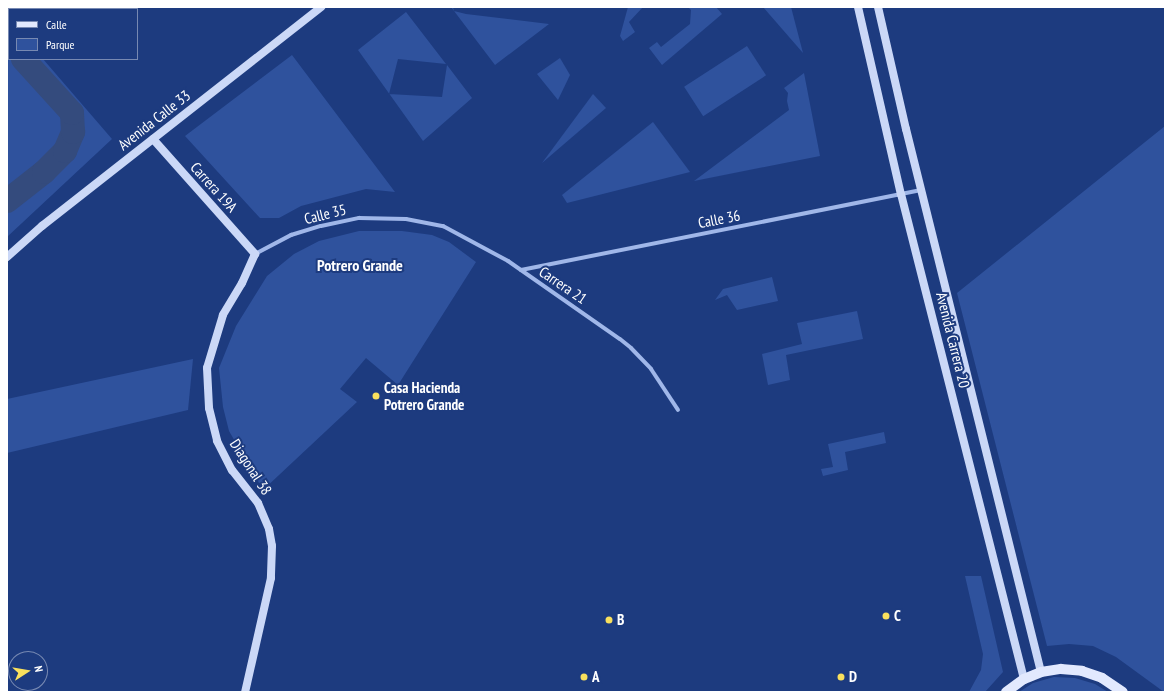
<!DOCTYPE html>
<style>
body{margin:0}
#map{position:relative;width:1172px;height:699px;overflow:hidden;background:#1d3b7f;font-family:"PT Sans Narrow",sans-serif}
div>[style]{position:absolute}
.green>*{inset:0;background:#2f529d;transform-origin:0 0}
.river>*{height:24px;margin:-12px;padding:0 12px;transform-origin:12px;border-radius:12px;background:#344b7d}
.street>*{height:4px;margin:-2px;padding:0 2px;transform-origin:2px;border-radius:2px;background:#a0b7e9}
.secondary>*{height:8px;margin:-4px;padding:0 4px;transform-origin:4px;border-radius:4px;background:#cbd8f7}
.primary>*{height:10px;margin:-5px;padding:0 5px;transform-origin:5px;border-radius:5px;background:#e2e9fe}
.dots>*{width:11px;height:11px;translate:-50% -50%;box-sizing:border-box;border:2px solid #1d3b7f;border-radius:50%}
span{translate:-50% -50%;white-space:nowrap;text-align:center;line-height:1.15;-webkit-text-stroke:4px #1d3b7f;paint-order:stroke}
.street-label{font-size:15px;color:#fff}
.poi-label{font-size:15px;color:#fff;font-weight:700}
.left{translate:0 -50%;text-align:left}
.neighbourhood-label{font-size:16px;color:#fff;font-weight:700}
.frame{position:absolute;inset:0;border:8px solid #fff;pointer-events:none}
.legend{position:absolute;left:8px;top:8px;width:130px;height:52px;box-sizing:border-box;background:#1d3b7f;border:1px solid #7789b2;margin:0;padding:5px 7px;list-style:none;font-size:12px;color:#fff}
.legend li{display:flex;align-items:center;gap:8px;height:20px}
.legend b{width:20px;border:1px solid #7789b2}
.north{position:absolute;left:8px;top:651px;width:40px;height:40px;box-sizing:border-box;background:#1d3b7f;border:1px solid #7789b2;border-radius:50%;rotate:78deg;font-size:11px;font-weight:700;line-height:16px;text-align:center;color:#fff}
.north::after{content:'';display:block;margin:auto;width:14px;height:18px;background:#f9e05d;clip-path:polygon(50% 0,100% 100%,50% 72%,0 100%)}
</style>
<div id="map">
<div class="green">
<i style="clip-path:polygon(451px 7px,453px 7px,454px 11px,466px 14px,549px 24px,495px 65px)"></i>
<i style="clip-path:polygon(628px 7px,643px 7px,629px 22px,635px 32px,623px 41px,620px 36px)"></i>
<i style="clip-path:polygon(688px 7px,716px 7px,722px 14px,662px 65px,649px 48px,657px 42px,661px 47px,690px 24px,691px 10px)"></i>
<i style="clip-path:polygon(763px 7px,791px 7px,803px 53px)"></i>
<i style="clip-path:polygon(406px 12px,446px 64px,398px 59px,389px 94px,442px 97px,447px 65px,472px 98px,423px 141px,358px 50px)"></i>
<i style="clip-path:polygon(7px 17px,9px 19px,9px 59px,43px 59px,112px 139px,7px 237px)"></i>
<i style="left:747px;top:46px;width:35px;height:75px;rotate:57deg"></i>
<i style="clip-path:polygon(292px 55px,395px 192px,366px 189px,301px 206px,279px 218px,260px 218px,185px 136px)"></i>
<i style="clip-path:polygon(560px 58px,570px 75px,558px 100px,537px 74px)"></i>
<i style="clip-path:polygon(804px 73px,820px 156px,694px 181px,789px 110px,787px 101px,788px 93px,784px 88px)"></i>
<i style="clip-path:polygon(593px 94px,606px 108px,542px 163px)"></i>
<i style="clip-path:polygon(653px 122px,690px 172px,567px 203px,562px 195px)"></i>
<i style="clip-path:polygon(1165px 126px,1165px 692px,1164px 692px,1116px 657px,1093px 646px,1069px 644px,1047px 646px,957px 293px)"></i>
<i style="clip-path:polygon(359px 231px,402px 231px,432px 235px,449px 242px,476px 262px,398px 385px,366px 358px,340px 389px,357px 402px,263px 490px,229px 431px,223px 407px,219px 368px,236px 326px,267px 276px,294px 254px,319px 241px)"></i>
<i style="clip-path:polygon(772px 277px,778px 301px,737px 310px,727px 295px,715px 300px,723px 289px)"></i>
<i style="clip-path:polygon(857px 311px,863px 339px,786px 355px,790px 380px,768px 385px,762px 354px,802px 344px,797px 323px)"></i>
<i style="clip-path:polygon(193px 359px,188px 410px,7px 453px,7px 399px)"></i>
<i style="clip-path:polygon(884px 432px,886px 443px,845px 452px,848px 470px,823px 476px,821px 469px,833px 467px,828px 444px)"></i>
<i style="clip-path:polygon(965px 576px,981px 576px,1003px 672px,985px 692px,965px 692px,969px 692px,981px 670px,983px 654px)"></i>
<i style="clip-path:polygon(1054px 677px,1075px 678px,1095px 684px,1108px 692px,1019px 692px,1033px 683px)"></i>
</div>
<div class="river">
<i style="left:7px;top:41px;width:3px;rotate:45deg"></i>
<i style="left:7px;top:201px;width:47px;rotate:-38.1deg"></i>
<i style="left:44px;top:172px;width:30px;rotate:-45deg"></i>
<i style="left:65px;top:151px;width:21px;rotate:-67deg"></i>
<i style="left:73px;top:132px;width:19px;rotate:-93deg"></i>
<i style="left:72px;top:113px;width:73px;rotate:-132.2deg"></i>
</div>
<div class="street">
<i style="left:255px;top:254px;width:41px;rotate:-27.8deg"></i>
<i style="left:291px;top:235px;width:31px;rotate:-17deg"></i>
<i style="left:321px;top:226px;width:39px;rotate:-12deg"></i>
<i style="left:359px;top:218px;width:47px;rotate:1.2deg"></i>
<i style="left:406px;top:219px;width:38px;rotate:11deg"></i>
<i style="left:443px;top:226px;width:74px;rotate:28.3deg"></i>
<i style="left:508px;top:261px;width:136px;rotate:34.9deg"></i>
<i style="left:620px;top:339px;width:14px;rotate:39deg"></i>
<i style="left:631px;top:348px;width:29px;rotate:46deg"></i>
<i style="left:651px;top:369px;width:49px;rotate:56.6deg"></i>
<i style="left:521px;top:270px;width:408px;rotate:-11.3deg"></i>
</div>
<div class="secondary">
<i style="left:858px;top:7px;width:192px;rotate:77.1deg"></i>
<i style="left:901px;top:194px;width:500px;rotate:75.77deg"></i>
<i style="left:878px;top:7px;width:125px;rotate:77.1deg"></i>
<i style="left:906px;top:129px;width:560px;rotate:76.04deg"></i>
<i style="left:153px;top:139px;width:154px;rotate:48.4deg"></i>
<i style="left:255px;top:254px;width:32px;rotate:114deg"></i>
<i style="left:242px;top:283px;width:37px;rotate:121deg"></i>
<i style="left:223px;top:315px;width:55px;rotate:106.8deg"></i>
<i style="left:207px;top:368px;width:40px;rotate:87.1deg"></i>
<i style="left:209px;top:408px;width:34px;rotate:76deg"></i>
<i style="left:217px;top:441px;width:33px;rotate:63deg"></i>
<i style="left:232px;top:470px;width:42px;rotate:51.8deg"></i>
<i style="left:258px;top:503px;width:28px;rotate:67deg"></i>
<i style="left:269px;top:529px;width:17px;rotate:80deg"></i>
<i style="left:272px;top:546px;width:32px;rotate:92deg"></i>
<i style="left:271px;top:578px;width:117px;rotate:102.8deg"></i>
<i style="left:7px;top:257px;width:47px;rotate:-41.5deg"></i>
<i style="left:42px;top:226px;width:355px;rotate:-38.1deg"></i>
</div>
<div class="primary">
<i style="left:1006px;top:692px;width:22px;rotate:-36deg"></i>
<i style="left:1024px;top:679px;width:18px;rotate:-22deg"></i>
<i style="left:1041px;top:672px;width:20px;rotate:-9deg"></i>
<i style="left:1061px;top:669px;width:21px;rotate:5deg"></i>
<i style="left:1082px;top:671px;width:21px;rotate:19deg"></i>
<i style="left:1102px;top:678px;width:25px;rotate:34deg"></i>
</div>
<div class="dots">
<i style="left:376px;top:396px;background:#f9e05d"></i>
<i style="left:886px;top:616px;background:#f9e05d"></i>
<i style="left:609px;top:620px;background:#f9e05d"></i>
<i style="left:584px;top:677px;background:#f9e05d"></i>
<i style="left:841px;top:677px;background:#f9e05d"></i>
</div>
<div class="street-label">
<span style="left:154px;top:120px;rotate:-38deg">Avenida Calle 33</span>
<span style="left:214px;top:187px;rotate:48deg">Carrera 19A</span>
<span style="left:325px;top:214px;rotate:-14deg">Calle 35</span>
<span style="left:719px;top:219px;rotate:-11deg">Calle 36</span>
<span style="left:563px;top:285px;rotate:34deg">Carrera 21</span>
<span style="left:953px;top:340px;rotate:76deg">Avenida Carrera 20</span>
<span style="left:251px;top:467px;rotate:57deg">Diagonal 38</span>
</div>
<div class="poi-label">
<span class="left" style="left:384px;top:396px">Casa Hacienda<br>Potrero Grande</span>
<span class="left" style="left:894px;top:616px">C</span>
<span class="left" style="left:617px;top:620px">B</span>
<span class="left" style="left:592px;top:677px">A</span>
<span class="left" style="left:849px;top:677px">D</span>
</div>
<div class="neighbourhood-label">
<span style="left:360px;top:265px">Potrero Grande</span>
</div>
<div class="frame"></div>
<ul class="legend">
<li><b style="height:5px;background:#e2e9fe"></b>Calle</li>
<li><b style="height:11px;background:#2f529d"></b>Parque</li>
</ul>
<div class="north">N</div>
</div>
